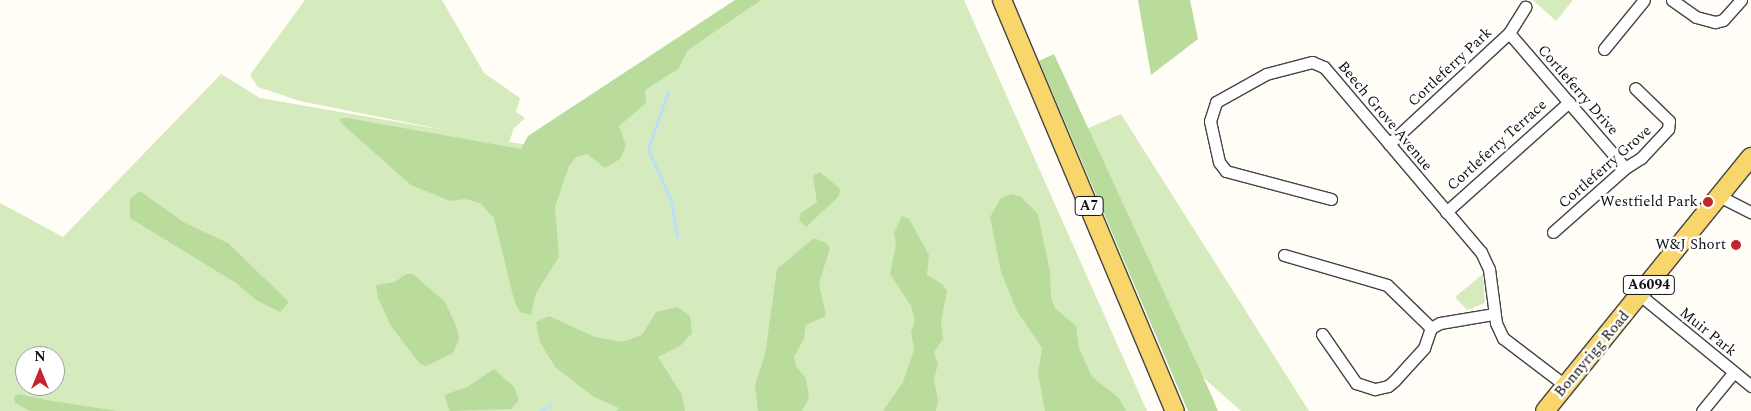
<!DOCTYPE html>
<style>
body{margin:0}
#map{position:relative;width:1751px;height:411px;overflow:hidden;background:#fffdf5;font-family:Spectral,serif}
div>[style]{position:absolute}
.green>*{inset:0;background:#d5ebbd}
.forest>*{inset:0;background:#b9dc9c}
.stream>*{height:3px;margin:-1.5px;padding:0 1.5px;transform-origin:1.5px;border-radius:1.5px;background:#b9e0f7}
.roads{filter:drop-shadow(1px 0 #444) drop-shadow(-1px 0 #444) drop-shadow(0 1px #444) drop-shadow(0 -1px #444)}
.street>*{height:11px;margin:-5.5px;padding:0 5.5px;transform-origin:5.5px;border-radius:5.5px;background:#fff}
.primary>*{height:18px;margin:-9px;padding:0 9px;transform-origin:9px;border-radius:9px;background:#f9d66b}
.dots>*{width:14px;height:14px;translate:-50% -50%;box-sizing:border-box;border:2px solid #fff;border-radius:50%}
span{translate:-50% -50%;white-space:nowrap;text-align:center;line-height:1.15;-webkit-text-stroke:5px #fff;paint-order:stroke}
.shield-label span{padding:1px 4px;background:#fff;border:1px solid;border-radius:4px;-webkit-text-stroke-width:0}
.shield-label{font-size:14px;color:#111;font-weight:700}
.street-label{font-size:15px;color:#111}
.poi-label{font-size:15px;color:#111}
.right{translate:-100% -50%;text-align:right}
.north{position:absolute;left:15px;top:346px;width:50px;height:50px;box-sizing:border-box;background:#fff;border:1px solid #a0a0a0;border-radius:50%;rotate:0deg;font-size:14px;font-weight:700;line-height:20px;text-align:center;color:#111}
.north::after{content:'';display:block;margin:auto;width:18px;height:22px;background:#c4262e;clip-path:polygon(50% 0,100% 100%,50% 72%,0 100%)}
</style>
<div id="map">
<div class="green">
<i style="clip-path:polygon(evenodd,305px 0,442px 0,484px 73px,520px 98px,516px 112px,525px 118px,514px 128px,509px 142px,528px 145px,749px 0,964px 0,1147px 411px,0 411px,0 203px,63px 237px,221px 74px,260px 98px,450px 131px,300px 101px,258px 87px,250px 75px,305px 0,25px 356px,55px 356px,55px 386px,25px 386px,25px 356px)"></i>
<i style="clip-path:polygon(1533px 0,1573px 0,1556px 21px)"></i>
<i style="clip-path:polygon(1121px 114px,1309px 411px,1241px 411px,1196px 371px,1086px 129px)"></i>
<i style="clip-path:polygon(1483px 274px,1485px 303px,1467px 310px,1455px 297px)"></i>
</div>
<div class="forest">
<i style="clip-path:polygon(735px 0,761px 0,688px 50px,678px 69px,645px 90px,646px 103px,619px 126px,626px 146px,620px 159px,605px 168px,587px 154px,576px 157px,569px 166px,555px 207px,559px 257px,536px 293px,531px 315px,520px 312px,514px 300px,494px 218px,480px 203px,465px 199px,450px 201px,411px 185px,341px 123px,340px 118px,347px 118px,521px 149px,528px 136px)"></i>
<i style="clip-path:polygon(1138px 0,1190px 0,1198px 39px,1151px 75px)"></i>
<i style="clip-path:polygon(1054px 54px,1210px 392px,1218px 411px,1188px 411px,1039px 61px)"></i>
<i style="clip-path:polygon(820px 172px,840px 189px,839px 196px,806px 227px,799px 220px,801px 213px,817px 202px,813px 176px)"></i>
<i style="clip-path:polygon(140px 191px,185px 223px,228px 243px,289px 302px,280px 312px,256px 300px,236px 283px,130px 218px,130px 199px)"></i>
<i style="clip-path:polygon(1011px 194px,1021px 197px,1038px 214px,1050px 272px,1051px 298px,1055px 308px,1076px 326px,1079px 348px,1092px 377px,1118px 397px,1126px 411px,1045px 411px,1038px 374px,1042px 348px,1017px 311px,1001px 272px,990px 217px,1001px 198px)"></i>
<i style="clip-path:polygon(902px 216px,909px 219px,929px 255px,927px 275px,942px 284px,947px 291px,941px 321px,943px 339px,934px 352px,938px 364px,934px 379px,938px 401px,936px 411px,883px 411px,903px 382px,914px 350px,911px 331px,915px 321px,911px 306px,890px 274px,896px 245px,894px 233px)"></i>
<i style="clip-path:polygon(814px 238px,826px 243px,830px 248px,819px 283px,826px 316px,806px 325px,804px 339px,794px 357px,796px 366px,806px 379px,809px 398px,802px 411px,758px 411px,755px 385px,765px 355px,777px 269px)"></i>
<i style="clip-path:polygon(406px 274px,413px 274px,445px 302px,457px 328px,459px 340px,453px 353px,426px 366px,420px 364px,391px 326px,378px 298px,376px 285px,395px 282px)"></i>
<i style="clip-path:polygon(677px 307px,690px 316px,692px 333px,681px 345px,658px 357px,682px 395px,685px 411px,616px 411px,619px 408px,594px 397px,555px 367px,540px 342px,536px 322px,549px 316px,595px 337px,622px 342px,642px 335px,656px 312px)"></i>
<i style="clip-path:polygon(494px 369px,514px 387px,519px 400px,511px 409px,450px 411px,444px 395px,467px 387px)"></i>
<i style="clip-path:polygon(18px 394px,52px 401px,118px 411px,30px 411px,15px 403px,14px 397px)"></i>
</div>
<div class="stream">
<i style="left:668px;top:91px;width:61px;rotate:109deg"></i>
<i style="left:648px;top:149px;width:57px;rotate:66.1deg"></i>
<i style="left:671px;top:201px;width:36px;rotate:80deg"></i>
<i style="left:540px;top:411px;width:13px;rotate:-29deg"></i>
</div>
<div class="roads">
<div class="street">
<i style="left:1672px;top:0;width:29px;rotate:35deg"></i>
<i style="left:1696px;top:17px;width:20px;rotate:15deg"></i>
<i style="left:1715px;top:22px;width:8px;rotate:-14deg"></i>
<i style="left:1723px;top:20px;width:27px;rotate:-48deg"></i>
<i style="left:1509px;top:33px;width:178px;rotate:49.3deg"></i>
<i style="left:1604px;top:49px;width:63px;rotate:-50.8deg"></i>
<i style="left:1389px;top:144px;width:163px;rotate:-42.8deg"></i>
<i style="left:1509px;top:33px;width:31px;rotate:-58deg"></i>
<i style="left:1719px;top:196px;width:36px;rotate:27deg"></i>
<i style="left:1331px;top:199px;width:109px;rotate:-165.1deg"></i>
<i style="left:1226px;top:171px;width:11px;rotate:-128deg"></i>
<i style="left:1219px;top:162px;width:42px;rotate:-102.4deg"></i>
<i style="left:1210px;top:121px;width:20px;rotate:-72deg"></i>
<i style="left:1216px;top:102px;width:57px;rotate:-29.2deg"></i>
<i style="left:1266px;top:74px;width:48px;rotate:-14.6deg"></i>
<i style="left:1312px;top:62px;width:13px;rotate:23deg"></i>
<i style="left:1324px;top:67px;width:243px;rotate:49.7deg"></i>
<i style="left:1481px;top:252px;width:19px;rotate:65deg"></i>
<i style="left:1489px;top:269px;width:54px;rotate:82.6deg"></i>
<i style="left:1496px;top:323px;width:17px;rotate:65deg"></i>
<i style="left:1503px;top:338px;width:79px;rotate:37.3deg"></i>
<i style="left:1446px;top:212px;width:165px;rotate:-41.8deg"></i>
<i style="left:1553px;top:232px;width:96px;rotate:-41.6deg"></i>
<i style="left:1625px;top:168px;width:19px;rotate:-32deg"></i>
<i style="left:1641px;top:158px;width:40px;rotate:-47deg"></i>
<i style="left:1668px;top:129px;width:8px;rotate:-83deg"></i>
<i style="left:1669px;top:121px;width:47px;rotate:-135.9deg"></i>
<i style="left:1284px;top:255px;width:107px;rotate:16.2deg"></i>
<i style="left:1387px;top:285px;width:62px;rotate:44.3deg"></i>
<i style="left:1431px;top:328px;width:10px;rotate:-29deg"></i>
<i style="left:1440px;top:323px;width:55px;rotate:-9.5deg"></i>
<i style="left:1640px;top:295px;width:144px;rotate:39.3deg"></i>
<i style="left:1322px;top:334px;width:60px;rotate:55.2deg"></i>
<i style="left:1356px;top:383px;width:20px;rotate:18deg"></i>
<i style="left:1375px;top:389px;width:13px;rotate:-13deg"></i>
<i style="left:1388px;top:386px;width:8px;rotate:-40deg"></i>
<i style="left:1394px;top:381px;width:45px;rotate:-47.7deg"></i>
<i style="left:1424px;top:348px;width:21px;rotate:-71deg"></i>
<i style="left:1702px;top:411px;width:50px;rotate:-50.6deg"></i>
</div>
<div class="primary">
<i style="left:1002px;top:0;width:446px;rotate:67.2deg"></i>
<i style="left:1545px;top:411px;width:327px;rotate:-51deg"></i>
</div>
</div>
<div class="dots">
<i style="left:1708px;top:202px;background:#c4262e"></i>
<i style="left:1736px;top:245px;background:#c4262e"></i>
</div>
<div class="shield-label">
<span style="left:1089px;top:206px">A7</span>
<span style="left:1649px;top:285px">A6094</span>
</div>
<div class="street-label">
<span style="left:1450px;top:67px;rotate:-43deg">Cortleferry Park</span>
<span style="left:1578px;top:90px;rotate:49deg">Cortleferry Drive</span>
<span style="left:1385px;top:116px;rotate:50deg">Beech Grove Avenue</span>
<span style="left:1497px;top:145px;rotate:-42deg">Cortleferry Terrace</span>
<span style="left:1605px;top:167px;rotate:-41deg">Cortleferry Grove</span>
<span style="left:1708px;top:332px;rotate:39deg">Muir Park</span>
<span style="left:1592px;top:354px;rotate:-50deg">Bonnyrigg Road</span>
</div>
<div class="poi-label">
<span class="right" style="left:1698px;top:202px">Westfield Park</span>
<span class="right" style="left:1726px;top:245px">W&amp;J Short</span>
</div>
<div class="north">N</div>
</div>
